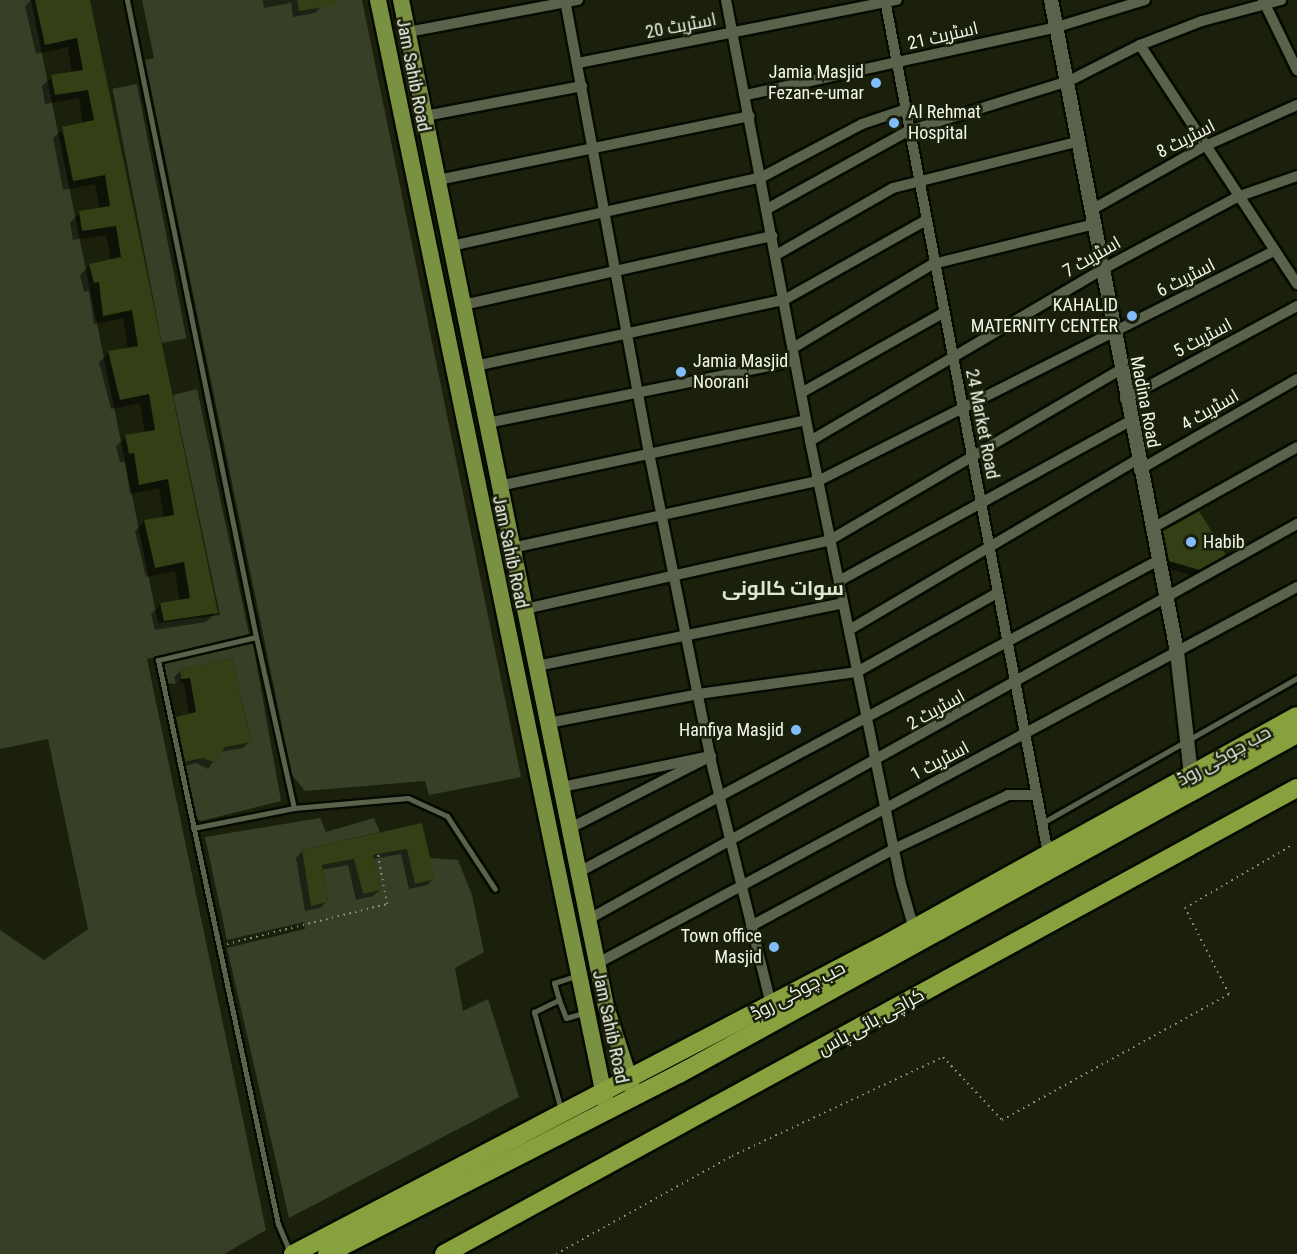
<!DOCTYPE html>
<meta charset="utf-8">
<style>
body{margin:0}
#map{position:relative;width:1297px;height:1254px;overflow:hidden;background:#1a200c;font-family:"Roboto Condensed",Cairo,sans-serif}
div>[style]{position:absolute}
.green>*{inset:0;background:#374026;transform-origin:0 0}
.shadow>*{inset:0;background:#0007}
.building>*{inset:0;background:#333f14}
.path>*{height:2px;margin-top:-1px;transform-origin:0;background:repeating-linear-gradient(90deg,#8d9282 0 1.5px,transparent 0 6px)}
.roads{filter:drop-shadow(2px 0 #060a00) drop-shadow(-2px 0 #060a00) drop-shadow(0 2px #060a00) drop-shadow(0 -2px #060a00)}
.service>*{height:5px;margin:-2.5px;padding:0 2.5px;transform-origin:2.5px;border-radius:2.5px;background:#5a624c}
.minor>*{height:10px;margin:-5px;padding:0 5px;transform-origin:5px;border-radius:5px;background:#5a624c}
.tertiary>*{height:14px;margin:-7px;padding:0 7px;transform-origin:7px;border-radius:7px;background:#5a624c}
.primary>*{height:16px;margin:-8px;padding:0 8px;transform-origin:8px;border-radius:8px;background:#7b9142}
.trunk>*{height:18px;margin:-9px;padding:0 9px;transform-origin:9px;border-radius:9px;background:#86a13e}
.dots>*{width:16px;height:16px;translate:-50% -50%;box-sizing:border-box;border:3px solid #1a200c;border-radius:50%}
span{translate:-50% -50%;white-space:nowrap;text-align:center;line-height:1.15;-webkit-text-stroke:5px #1a200c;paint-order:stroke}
.street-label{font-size:18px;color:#f2f7ea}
.poi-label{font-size:18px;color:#f2f7ea}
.right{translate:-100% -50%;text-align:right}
.left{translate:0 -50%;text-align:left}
.neighbourhood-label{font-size:20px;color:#dee7cd;font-weight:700}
</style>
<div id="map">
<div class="green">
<i style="clip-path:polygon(0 0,31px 0,158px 623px,220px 615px,173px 395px,197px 389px,249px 634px,147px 659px,266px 1230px,224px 1254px,0 1254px,0 930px,44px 960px,88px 929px,48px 739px,0 749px)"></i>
<i style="clip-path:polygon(142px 0,362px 0,521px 777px,429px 795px,425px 781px,305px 791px,292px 775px,145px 60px,154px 58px)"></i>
<i style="left:137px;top:84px;width:259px;height:25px;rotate:79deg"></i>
<i style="clip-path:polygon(248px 643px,253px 644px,281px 801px,201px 821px,194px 817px,183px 763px,205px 758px,215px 763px,225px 747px,251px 741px,232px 658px,180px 669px,181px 683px,175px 684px,166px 683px,162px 667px,171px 659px)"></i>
<i style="clip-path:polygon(320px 818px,326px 832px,374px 818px,380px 832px,302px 850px,312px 905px,328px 902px,322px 865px,354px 859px,363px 894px,381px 890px,373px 855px,407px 849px,430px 858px,458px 860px,472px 895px,484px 952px,455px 968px,463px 1011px,488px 999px,519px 1097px,289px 1218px,227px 948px,305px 929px,304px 922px,227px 940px,205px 837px)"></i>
</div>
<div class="shadow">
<i style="clip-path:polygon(31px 0,90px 0,216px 612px,206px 622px,155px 630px,151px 614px,161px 604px,180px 601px,175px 571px,146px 577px,135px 531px,145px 521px,164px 518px,159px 488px,130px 494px,125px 462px,120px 462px,116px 446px,126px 437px,145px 434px,140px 403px,111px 409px,99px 362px,109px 352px,128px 349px,123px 318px,94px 324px,89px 291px,84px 292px,80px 275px,90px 265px,111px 260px,106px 235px,73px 240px,70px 223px,79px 213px,100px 209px,95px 184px,63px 190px,53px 138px,63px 129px,83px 124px,79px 98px,45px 104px,42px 86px,52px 77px,72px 73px,68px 47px,36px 54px,25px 6px)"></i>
<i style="clip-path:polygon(263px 0,320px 0,321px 7px,315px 13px,293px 17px,291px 3px,264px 8px)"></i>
<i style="clip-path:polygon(1164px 532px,1224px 555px,1192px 575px,1163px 567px,1157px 539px)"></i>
<i style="clip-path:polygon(231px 660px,250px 741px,243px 748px,220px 752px,208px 769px,196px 763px,179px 768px,170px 724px,189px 715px,184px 683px,176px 684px,174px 677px,181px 670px)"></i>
<i style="clip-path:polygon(420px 825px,433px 879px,427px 885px,409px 889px,401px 854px,372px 859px,380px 890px,373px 896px,356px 900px,348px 865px,321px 870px,327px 901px,320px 908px,305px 911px,296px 858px,302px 851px)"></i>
</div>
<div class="building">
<i style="clip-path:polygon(35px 0,90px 0,218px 613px,164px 621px,160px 603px,190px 598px,184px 562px,155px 568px,144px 520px,174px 515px,168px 479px,139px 485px,134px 453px,129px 454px,125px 435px,155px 430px,149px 394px,120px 400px,108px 351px,138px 346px,132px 310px,103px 316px,99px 282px,94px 283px,89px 264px,121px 257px,116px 226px,82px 231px,79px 211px,110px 206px,105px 175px,73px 181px,62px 127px,94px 120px,88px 90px,55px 95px,51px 75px,83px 70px,77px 38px,45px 45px)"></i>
<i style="clip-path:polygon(297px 0,335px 0,335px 5px,299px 11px)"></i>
<i style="clip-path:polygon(1199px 511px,1226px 555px,1199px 570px,1169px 561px,1163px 531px)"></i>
<i style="clip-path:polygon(232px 658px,251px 742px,225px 747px,215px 763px,203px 758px,185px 762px,176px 717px,196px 712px,190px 678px,181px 679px,180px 669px)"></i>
<i style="clip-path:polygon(422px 823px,435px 879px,415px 884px,407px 849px,373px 855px,381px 890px,363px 894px,354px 859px,322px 865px,328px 902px,311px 906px,302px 850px)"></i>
</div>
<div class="path">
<i style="left:227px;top:944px;width:165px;rotate:-14deg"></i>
<i style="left:387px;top:904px;width:51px;rotate:-100.2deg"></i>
<i style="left:556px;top:1254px;width:201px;rotate:-29.1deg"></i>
<i style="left:732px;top:1156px;width:233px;rotate:-25.1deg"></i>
<i style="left:943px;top:1057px;width:86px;rotate:46.9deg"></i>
<i style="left:1002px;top:1120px;width:260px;rotate:-29deg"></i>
<i style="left:1229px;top:994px;width:97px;rotate:-117.1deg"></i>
<i style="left:1185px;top:908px;width:124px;rotate:-30.5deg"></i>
</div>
<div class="roads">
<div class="service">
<i style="left:127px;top:0;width:650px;rotate:78.55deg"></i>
<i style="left:256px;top:637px;width:101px;rotate:166.8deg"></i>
<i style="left:158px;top:660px;width:577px;rotate:77.99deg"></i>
<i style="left:278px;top:1224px;width:30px;rotate:67deg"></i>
<i style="left:294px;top:808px;width:114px;rotate:-5deg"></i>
<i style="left:408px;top:798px;width:43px;rotate:24.8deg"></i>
<i style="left:447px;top:816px;width:87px;rotate:56.7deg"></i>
<i style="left:1042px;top:823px;width:293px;rotate:-29.6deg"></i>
<i style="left:193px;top:828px;width:103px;rotate:-11.2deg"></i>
<i style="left:294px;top:808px;width:175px;rotate:-102.5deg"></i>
<i style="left:559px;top:1000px;width:18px;rotate:-106deg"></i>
<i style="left:554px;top:983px;width:23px;rotate:-18deg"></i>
<i style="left:561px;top:1110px;width:102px;rotate:-105.4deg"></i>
<i style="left:534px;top:1012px;width:28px;rotate:-26deg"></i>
<i style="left:559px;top:1000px;width:19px;rotate:69deg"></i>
<i style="left:566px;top:1018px;width:19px;rotate:-16deg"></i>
</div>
<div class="minor">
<i style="left:565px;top:0;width:466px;rotate:79.5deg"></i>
<i style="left:650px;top:458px;width:318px;rotate:78.6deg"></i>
<i style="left:713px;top:770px;width:242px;rotate:76.1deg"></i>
<i style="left:726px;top:0;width:449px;rotate:79.2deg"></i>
<i style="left:810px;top:441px;width:452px;rotate:78.4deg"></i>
<i style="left:901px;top:884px;width:47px;rotate:73.9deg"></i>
<i style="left:885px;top:0;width:869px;rotate:79.19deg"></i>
<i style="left:1263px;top:0;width:78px;rotate:64.1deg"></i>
<i style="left:408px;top:32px;width:173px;rotate:-10.7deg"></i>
<i style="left:1140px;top:45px;width:286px;rotate:56.7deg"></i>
<i style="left:578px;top:63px;width:325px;rotate:-11.2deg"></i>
<i style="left:746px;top:95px;width:318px;rotate:-12.3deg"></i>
<i style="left:1057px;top:27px;width:92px;rotate:-17.1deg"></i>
<i style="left:425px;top:116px;width:160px;rotate:-10.8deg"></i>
<i style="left:438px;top:180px;width:318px;rotate:-11.6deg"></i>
<i style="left:767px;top:209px;width:161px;rotate:-29deg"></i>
<i style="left:908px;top:131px;width:169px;rotate:-17.3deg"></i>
<i style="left:1069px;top:81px;width:80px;rotate:-26.9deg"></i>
<i style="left:1140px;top:45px;width:66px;rotate:-21.2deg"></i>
<i style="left:1202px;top:21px;width:82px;rotate:-14.9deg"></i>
<i style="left:1093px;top:209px;width:129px;rotate:-29.4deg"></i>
<i style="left:1205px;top:146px;width:101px;rotate:-24deg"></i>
<i style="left:451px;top:246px;width:319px;rotate:-12.5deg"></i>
<i style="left:762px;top:177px;width:113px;rotate:-27.9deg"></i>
<i style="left:862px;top:124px;width:44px;rotate:-18.4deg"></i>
<i style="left:776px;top:255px;width:135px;rotate:-29.8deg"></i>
<i style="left:893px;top:188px;width:193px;rotate:-14.1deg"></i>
<i style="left:463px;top:305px;width:317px;rotate:-12.6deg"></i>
<i style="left:793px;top:348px;width:163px;rotate:-31deg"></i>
<i style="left:933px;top:264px;width:167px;rotate:-13.9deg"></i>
<i style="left:475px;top:366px;width:316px;rotate:-12.1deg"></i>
<i style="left:784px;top:300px;width:162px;rotate:-29.3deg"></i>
<i style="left:801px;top:393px;width:163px;rotate:-29.4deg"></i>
<i style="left:1125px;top:399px;width:196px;rotate:-28.4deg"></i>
<i style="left:487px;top:423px;width:314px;rotate:-11.4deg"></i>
<i style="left:810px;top:441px;width:340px;rotate:-30.4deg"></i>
<i style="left:1103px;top:269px;width:152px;rotate:-28.2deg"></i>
<i style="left:1237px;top:197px;width:64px;rotate:-19.3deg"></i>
<i style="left:1139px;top:470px;width:182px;rotate:-29.9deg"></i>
<i style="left:499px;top:486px;width:314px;rotate:-12.1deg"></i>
<i style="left:1151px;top:529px;width:167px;rotate:-29.3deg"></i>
<i style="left:512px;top:548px;width:313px;rotate:-12.4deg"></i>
<i style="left:818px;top:481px;width:511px;rotate:-26.77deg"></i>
<i style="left:839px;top:581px;width:332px;rotate:-28.8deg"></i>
<i style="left:525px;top:609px;width:313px;rotate:-12.7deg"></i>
<i style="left:830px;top:540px;width:336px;rotate:-30.4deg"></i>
<i style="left:849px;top:630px;width:334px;rotate:-30.6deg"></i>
<i style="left:537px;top:666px;width:312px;rotate:-11.6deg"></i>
<i style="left:548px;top:723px;width:153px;rotate:-10.9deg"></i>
<i style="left:698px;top:694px;width:161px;rotate:-7.9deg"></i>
<i style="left:857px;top:672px;width:161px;rotate:-29.4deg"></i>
<i style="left:562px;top:787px;width:152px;rotate:-11.8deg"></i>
<i style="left:711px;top:756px;width:158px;rotate:152.9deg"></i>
<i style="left:579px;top:872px;width:656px;rotate:-28.28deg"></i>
<i style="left:589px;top:919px;width:811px;rotate:-29.16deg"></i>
<i style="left:751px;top:926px;width:162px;rotate:-28.3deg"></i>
<i style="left:894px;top:849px;width:126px;rotate:-25.3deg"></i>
<i style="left:1008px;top:795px;width:28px"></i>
<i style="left:598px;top:963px;width:794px;rotate:-28.28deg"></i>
</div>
<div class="tertiary">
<i style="left:1051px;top:0;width:664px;rotate:79.06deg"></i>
<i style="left:1177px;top:652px;width:123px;rotate:83.5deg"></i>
</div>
<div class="primary">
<i style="left:378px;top:0;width:1133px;rotate:78.34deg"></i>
<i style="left:401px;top:0;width:1028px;rotate:78.49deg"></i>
<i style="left:606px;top:1007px;width:87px;rotate:72deg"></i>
</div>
<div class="trunk">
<i style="left:293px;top:1254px;width:665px;rotate:-27.61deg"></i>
<i style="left:882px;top:946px;width:474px;rotate:-29deg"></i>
<i style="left:327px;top:1254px;width:395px;rotate:-27.1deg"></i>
<i style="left:679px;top:1074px;width:705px;rotate:-28.82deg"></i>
<i style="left:444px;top:1254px;width:972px;rotate:-28.65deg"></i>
</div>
</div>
<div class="dots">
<i style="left:876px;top:83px;background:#81bdfa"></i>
<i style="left:894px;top:123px;background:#81bdfa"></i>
<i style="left:1132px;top:316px;background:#81bdfa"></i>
<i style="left:681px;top:372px;background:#81bdfa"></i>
<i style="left:1191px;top:542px;background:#81bdfa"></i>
<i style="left:796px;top:730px;background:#81bdfa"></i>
<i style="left:774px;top:947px;background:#81bdfa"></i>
</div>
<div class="street-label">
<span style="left:681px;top:26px;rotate:-11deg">اسٹریٹ 20</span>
<span style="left:943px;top:36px;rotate:-13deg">اسٹریٹ 21</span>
<span style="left:413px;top:75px;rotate:79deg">Jam Sahib Road</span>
<span style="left:1186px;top:139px;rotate:-27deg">اسٹریٹ 8</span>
<span style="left:1092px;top:257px;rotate:-30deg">اسٹریٹ 7</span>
<span style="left:1186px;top:278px;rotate:-27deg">اسٹریٹ 6</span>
<span style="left:1203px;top:338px;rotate:-28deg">اسٹریٹ 5</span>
<span style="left:1145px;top:402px;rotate:79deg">Madina Road</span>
<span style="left:1210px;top:410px;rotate:-30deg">اسٹریٹ 4</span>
<span style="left:982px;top:424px;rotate:79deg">24 Market Road</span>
<span style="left:510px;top:552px;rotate:78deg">Jam Sahib Road</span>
<span style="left:936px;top:710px;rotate:-29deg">اسٹریٹ 2</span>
<span style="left:1224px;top:756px;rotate:-29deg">حب چوکی روڈ</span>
<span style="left:940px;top:761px;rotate:-28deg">اسٹریٹ 1</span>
<span style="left:798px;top:991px;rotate:-28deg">حب چوکی روڈ</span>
<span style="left:871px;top:1022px;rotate:-29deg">کراچی بائی پاس</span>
<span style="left:610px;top:1027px;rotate:78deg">Jam Sahib Road</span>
</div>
<div class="poi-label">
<span class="right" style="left:864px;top:83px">Jamia Masjid<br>Fezan-e-umar</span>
<span class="left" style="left:908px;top:123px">Al Rehmat<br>Hospital</span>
<span class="right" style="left:1118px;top:316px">KAHALID<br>MATERNITY CENTER</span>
<span class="left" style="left:693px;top:372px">Jamia Masjid<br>Noorani</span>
<span class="left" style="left:1203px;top:542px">Habib</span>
<span class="right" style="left:784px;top:730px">Hanfiya Masjid</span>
<span class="right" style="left:762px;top:947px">Town office<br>Masjid</span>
</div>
<div class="neighbourhood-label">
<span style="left:783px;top:588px">سوات کالونی</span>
</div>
</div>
